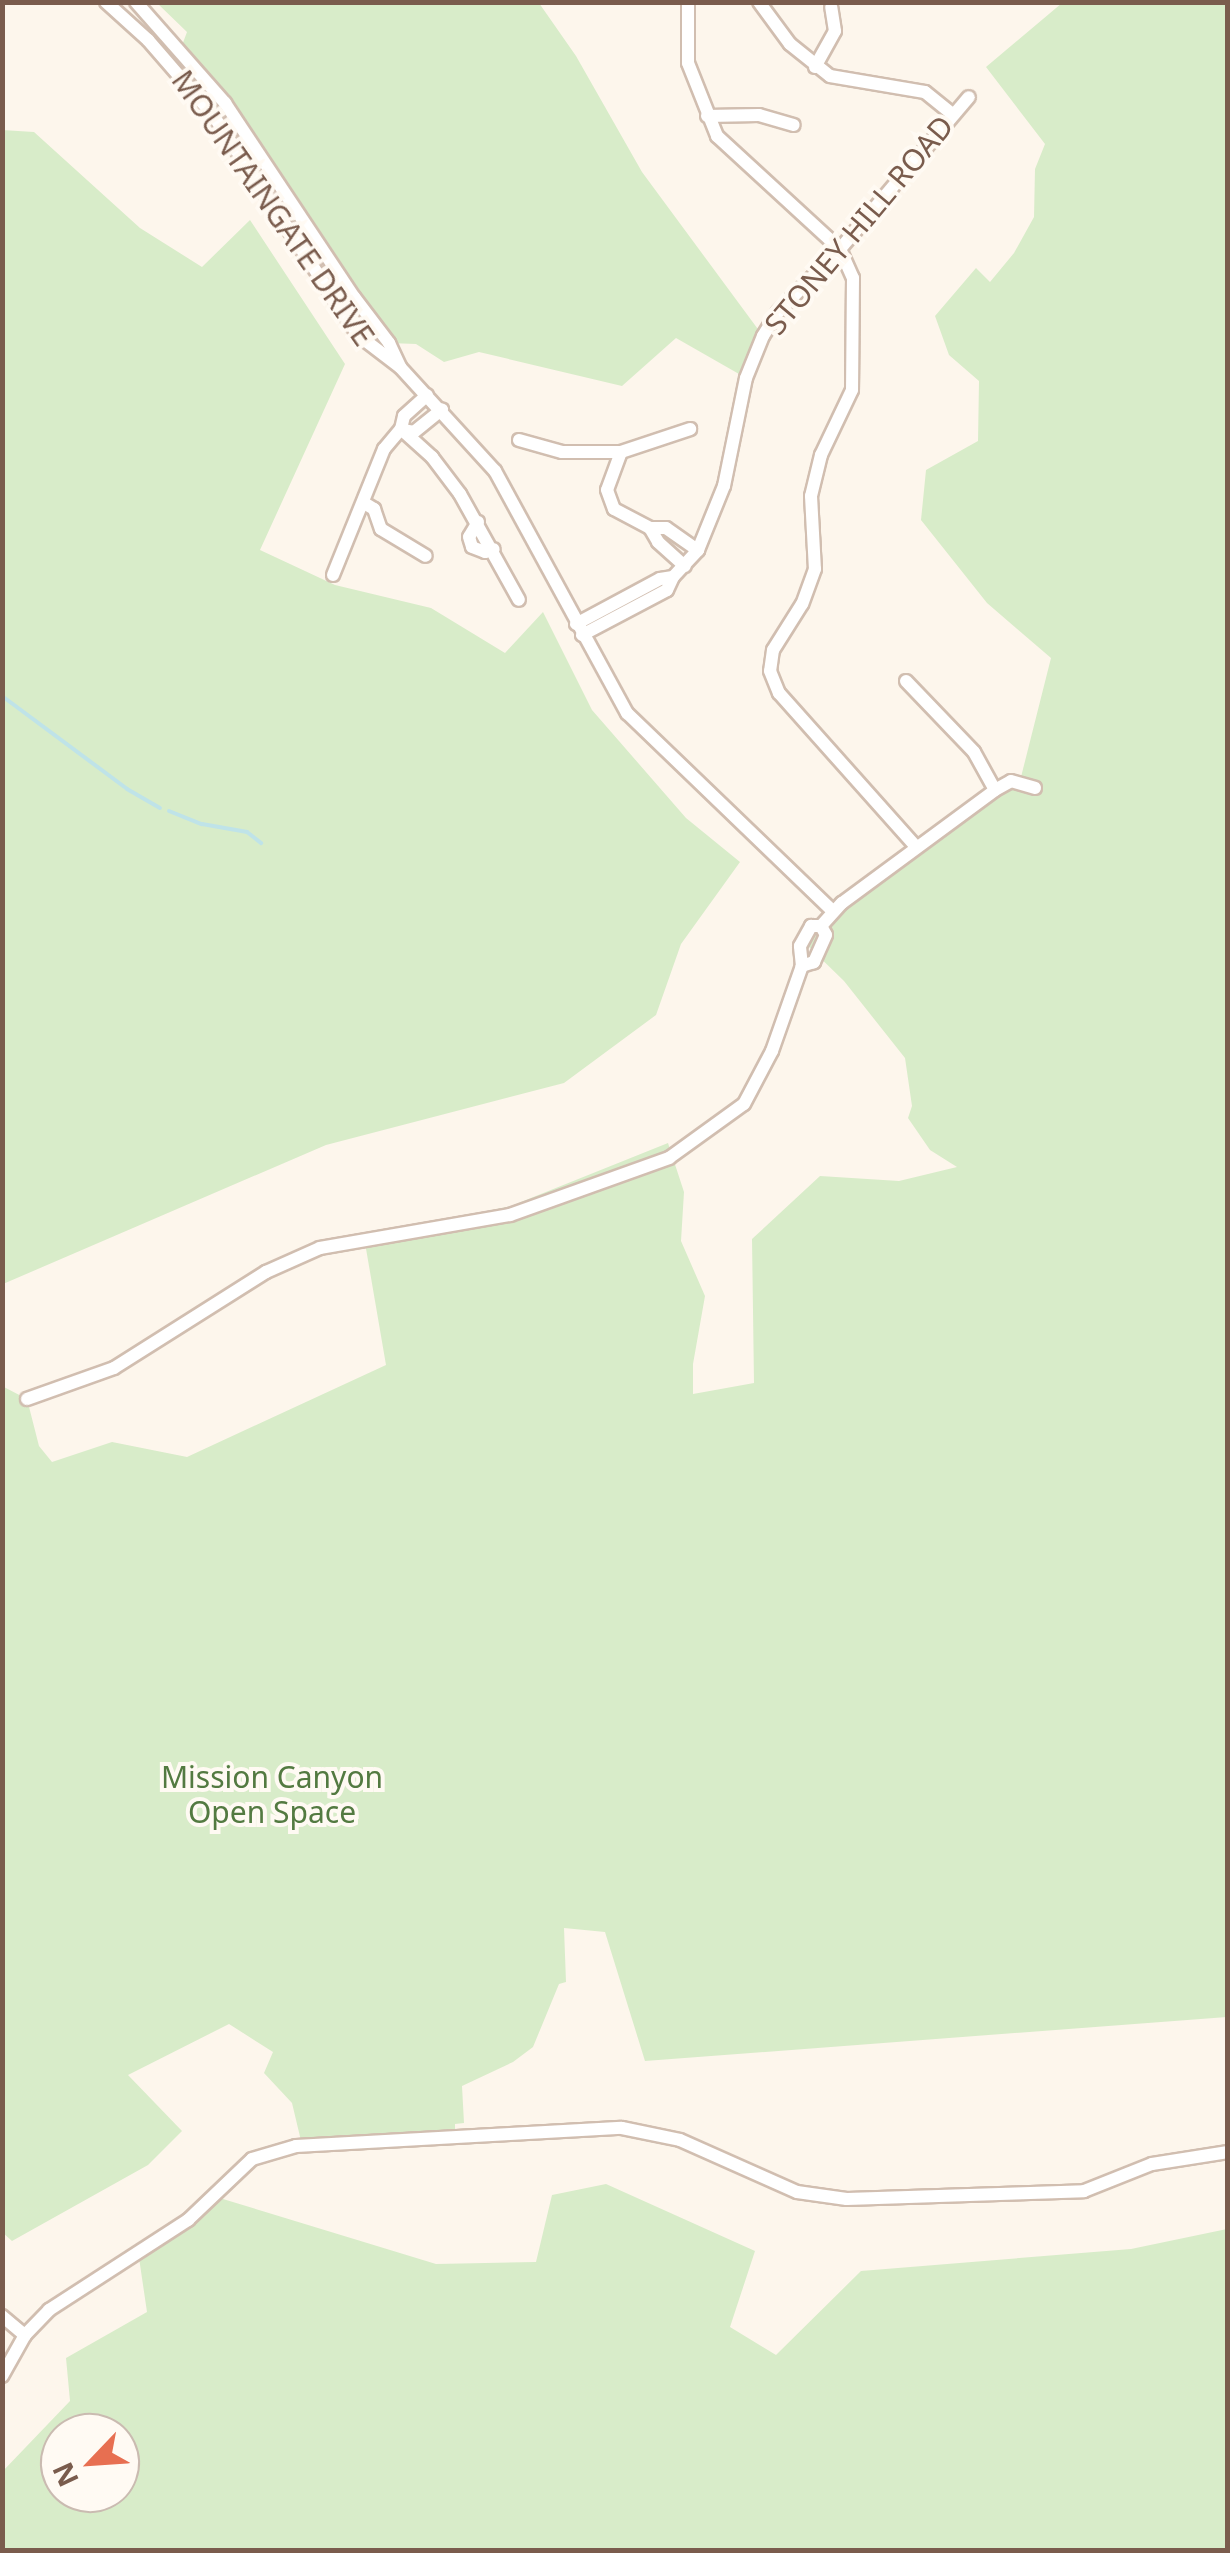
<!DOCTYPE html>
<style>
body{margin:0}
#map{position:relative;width:1230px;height:2553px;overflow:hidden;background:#fdf6ec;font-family:"Noto Sans",sans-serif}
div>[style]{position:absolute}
.green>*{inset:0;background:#d8ecc9}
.stream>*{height:4px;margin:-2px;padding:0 2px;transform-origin:2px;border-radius:2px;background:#bfe3e8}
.roads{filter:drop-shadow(2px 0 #d1beb0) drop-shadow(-2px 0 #d1beb0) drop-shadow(0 2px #d1beb0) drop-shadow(0 -2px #d1beb0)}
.minor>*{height:12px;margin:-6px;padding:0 6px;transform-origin:6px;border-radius:6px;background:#fff}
span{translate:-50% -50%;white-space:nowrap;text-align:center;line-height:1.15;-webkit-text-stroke:8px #fffaf3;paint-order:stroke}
.street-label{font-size:30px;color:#7a5c4d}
.park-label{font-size:30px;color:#537a41}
.frame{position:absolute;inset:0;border:5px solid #7a5c4d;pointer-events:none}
.north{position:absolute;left:40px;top:2413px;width:100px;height:100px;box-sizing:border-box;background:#fffaf3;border:2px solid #cabbb1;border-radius:50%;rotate:245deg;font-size:28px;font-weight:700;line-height:40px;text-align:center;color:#7a5c4d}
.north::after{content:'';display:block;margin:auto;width:35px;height:45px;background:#e76f51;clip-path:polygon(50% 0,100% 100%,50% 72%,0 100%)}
</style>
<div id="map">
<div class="green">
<i style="clip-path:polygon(157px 3px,539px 3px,576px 56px,642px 172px,763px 336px,746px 378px,676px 338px,622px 386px,479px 352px,444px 362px,416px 344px,389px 343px,181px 48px,187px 32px)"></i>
<i style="clip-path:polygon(1062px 3px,1227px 3px,1227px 2017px,645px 2061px,605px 1932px,564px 1928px,566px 1982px,559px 1984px,533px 2047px,513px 2062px,462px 2086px,464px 2123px,455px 2124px,455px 2135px,302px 2145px,292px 2103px,264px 2073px,273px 2052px,229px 2024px,128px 2075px,182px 2131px,148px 2165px,12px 2241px,2px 2232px,2px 1386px,27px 1399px,39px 1446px,52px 1462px,112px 1442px,187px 1457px,386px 1365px,364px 1237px,511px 1206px,668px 1143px,684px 1192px,681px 1241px,705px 1296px,693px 1364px,693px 1394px,754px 1383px,752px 1239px,820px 1176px,899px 1181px,957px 1167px,930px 1150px,908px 1118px,912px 1106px,905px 1058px,844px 981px,808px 946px,826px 919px,916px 847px,1020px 781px,1051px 658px,987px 603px,921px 520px,926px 470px,978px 441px,979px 381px,949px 355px,935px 316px,976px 268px,990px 282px,1014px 253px,1034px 217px,1035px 169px,1045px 144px,986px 67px)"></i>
<i style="clip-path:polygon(2px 130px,34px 132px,140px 228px,202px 267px,250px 220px,345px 364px,260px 550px,335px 585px,431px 608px,505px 653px,543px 612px,592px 710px,686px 818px,740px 862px,681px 944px,656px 1015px,564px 1083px,326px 1145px,3px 1284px)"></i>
<i style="clip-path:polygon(evenodd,606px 2184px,755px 2251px,730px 2327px,776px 2355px,861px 2271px,1131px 2249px,1227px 2229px,1227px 2550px,3px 2550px,2px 2472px,70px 2401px,66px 2358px,147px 2312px,138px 2251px,213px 2196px,436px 2264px,536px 2262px,552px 2195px,606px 2184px,60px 2433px,120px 2433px,120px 2493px,60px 2493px,60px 2433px)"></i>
</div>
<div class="stream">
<i style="left:2px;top:696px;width:156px;rotate:36.6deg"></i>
<i style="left:127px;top:789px;width:38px;rotate:30deg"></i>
<i style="left:169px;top:811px;width:35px;rotate:22deg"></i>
<i style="left:202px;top:824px;width:46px;rotate:10.1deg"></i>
<i style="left:247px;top:832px;width:18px;rotate:38deg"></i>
</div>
<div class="roads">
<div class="minor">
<i style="left:106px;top:2px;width:57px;rotate:42.1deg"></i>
<i style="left:148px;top:40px;width:99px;rotate:49.1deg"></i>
<i style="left:213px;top:115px;width:263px;rotate:56.6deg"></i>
<i style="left:358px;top:335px;width:53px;rotate:37.3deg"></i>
<i style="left:400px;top:367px;width:141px;rotate:47.6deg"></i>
<i style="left:495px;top:471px;width:276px;rotate:61.4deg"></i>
<i style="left:627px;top:713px;width:286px;rotate:43.9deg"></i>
<i style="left:136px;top:2px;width:135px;rotate:48.6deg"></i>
<i style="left:225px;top:103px;width:233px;rotate:56.4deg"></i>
<i style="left:354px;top:297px;width:58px;rotate:52.7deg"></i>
<i style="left:389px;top:343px;width:26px;rotate:65deg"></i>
<i style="left:688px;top:2px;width:61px;rotate:90deg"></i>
<i style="left:688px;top:63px;width:79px;rotate:68.3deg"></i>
<i style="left:717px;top:136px;width:167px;rotate:42.6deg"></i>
<i style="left:840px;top:249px;width:32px;rotate:66deg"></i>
<i style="left:853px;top:278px;width:112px;rotate:90.5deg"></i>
<i style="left:852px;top:390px;width:72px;rotate:115.5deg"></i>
<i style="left:821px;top:455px;width:42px;rotate:103.7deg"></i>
<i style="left:811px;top:496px;width:73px;rotate:86.9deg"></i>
<i style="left:815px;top:569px;width:37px;rotate:110deg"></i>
<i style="left:802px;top:604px;width:54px;rotate:122.2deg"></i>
<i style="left:773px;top:650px;width:21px;rotate:98deg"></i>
<i style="left:770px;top:671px;width:24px;rotate:68deg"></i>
<i style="left:779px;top:693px;width:206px;rotate:48.3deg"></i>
<i style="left:759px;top:2px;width:52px;rotate:53.6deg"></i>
<i style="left:790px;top:44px;width:51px;rotate:38.7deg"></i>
<i style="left:830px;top:76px;width:96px;rotate:9.6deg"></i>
<i style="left:925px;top:92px;width:35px;rotate:39deg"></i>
<i style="left:815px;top:67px;width:41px;rotate:-60.9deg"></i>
<i style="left:835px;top:31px;width:24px;rotate:-99deg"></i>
<i style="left:707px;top:116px;width:52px;rotate:-1.1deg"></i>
<i style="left:759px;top:115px;width:36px;rotate:16deg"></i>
<i style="left:401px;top:429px;width:42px;rotate:42.1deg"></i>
<i style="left:432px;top:457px;width:46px;rotate:52.9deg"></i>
<i style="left:460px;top:494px;width:121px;rotate:60.9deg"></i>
<i style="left:403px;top:430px;width:11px;rotate:10deg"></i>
<i style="left:414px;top:432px;width:36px;rotate:-39deg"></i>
<i style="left:519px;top:440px;width:45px;rotate:15.6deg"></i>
<i style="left:562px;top:452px;width:59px"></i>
<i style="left:621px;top:452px;width:73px;rotate:-18.4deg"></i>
<i style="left:621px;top:452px;width:40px;rotate:110.2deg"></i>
<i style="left:607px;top:490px;width:20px;rotate:70deg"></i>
<i style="left:614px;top:509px;width:41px;rotate:27.8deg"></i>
<i style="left:650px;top:528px;width:16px"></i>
<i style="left:666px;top:528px;width:39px;rotate:35deg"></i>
<i style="left:364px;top:503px;width:12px;rotate:31deg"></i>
<i style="left:374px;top:509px;width:21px;rotate:71deg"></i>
<i style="left:381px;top:529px;width:52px;rotate:31deg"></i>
<i style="left:478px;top:522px;width:17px;rotate:121deg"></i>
<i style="left:469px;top:537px;width:10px;rotate:73deg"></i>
<i style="left:472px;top:547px;width:14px;rotate:21deg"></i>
<i style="left:485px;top:552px;width:9px;rotate:-18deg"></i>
<i style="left:650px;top:528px;width:16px;rotate:60deg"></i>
<i style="left:658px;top:542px;width:36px;rotate:42deg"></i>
<i style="left:333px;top:575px;width:136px;rotate:-68deg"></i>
<i style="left:384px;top:449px;width:26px;rotate:-50deg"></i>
<i style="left:401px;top:429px;width:13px;rotate:-77deg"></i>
<i style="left:404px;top:416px;width:31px;rotate:-42deg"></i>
<i style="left:576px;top:624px;width:95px;rotate:-28.2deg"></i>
<i style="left:660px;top:579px;width:13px;rotate:-9deg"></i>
<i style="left:582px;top:635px;width:96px;rotate:-27.9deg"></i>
<i style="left:667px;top:590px;width:14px;rotate:-65deg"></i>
<i style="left:673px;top:577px;width:37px;rotate:-47deg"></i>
<i style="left:698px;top:550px;width:69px;rotate:-67.9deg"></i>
<i style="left:724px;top:486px;width:110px;rotate:-78.5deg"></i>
<i style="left:746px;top:378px;width:45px;rotate:-68deg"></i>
<i style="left:763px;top:336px;width:28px;rotate:-58deg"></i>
<i style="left:778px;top:312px;width:88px;rotate:-45.5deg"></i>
<i style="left:840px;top:249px;width:199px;rotate:-49.7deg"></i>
<i style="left:906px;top:681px;width:98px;rotate:46.2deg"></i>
<i style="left:974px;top:752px;width:43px;rotate:61.1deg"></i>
<i style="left:821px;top:926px;width:31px;rotate:-48deg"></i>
<i style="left:842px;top:903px;width:190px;rotate:-36.4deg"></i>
<i style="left:995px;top:790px;width:18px;rotate:-29deg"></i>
<i style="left:1011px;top:781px;width:25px;rotate:16deg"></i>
<i style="left:27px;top:1399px;width:92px;rotate:-19.6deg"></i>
<i style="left:114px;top:1368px;width:180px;rotate:-32.3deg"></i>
<i style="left:266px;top:1272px;width:59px;rotate:-24deg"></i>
<i style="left:320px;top:1248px;width:193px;rotate:-9.9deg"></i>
<i style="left:510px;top:1215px;width:169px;rotate:-19.7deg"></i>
<i style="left:669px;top:1158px;width:92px;rotate:-35.8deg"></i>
<i style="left:744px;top:1104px;width:60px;rotate:-62.2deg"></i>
<i style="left:772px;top:1051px;width:90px;rotate:-70.6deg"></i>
<i style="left:802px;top:966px;width:20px;rotate:-96deg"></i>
<i style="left:800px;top:946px;width:23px;rotate:-61deg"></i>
<i style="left:811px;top:926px;width:10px"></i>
<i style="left:821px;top:926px;width:10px;rotate:61deg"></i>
<i style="left:826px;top:935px;width:30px;rotate:114deg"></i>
<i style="left:814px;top:962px;width:13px;rotate:162deg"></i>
<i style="left:2px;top:2316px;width:30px;rotate:40deg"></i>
<i style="left:2px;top:2376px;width:47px;rotate:-60.7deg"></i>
<i style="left:25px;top:2335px;width:35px;rotate:-46deg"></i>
<i style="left:49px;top:2310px;width:166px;rotate:-32.9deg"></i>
<i style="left:188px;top:2220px;width:88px;rotate:-43.6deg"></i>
<i style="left:252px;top:2159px;width:46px;rotate:-16.5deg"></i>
<i style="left:296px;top:2146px;width:326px;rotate:-3.2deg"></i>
<i style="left:622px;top:2128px;width:59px;rotate:11.7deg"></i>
<i style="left:680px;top:2140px;width:128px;rotate:24deg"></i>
<i style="left:797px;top:2192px;width:50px;rotate:8deg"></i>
<i style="left:847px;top:2199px;width:237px;rotate:-1.9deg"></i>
<i style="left:1084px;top:2191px;width:73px;rotate:-21.7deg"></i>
<i style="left:1152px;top:2164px;width:77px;rotate:-9deg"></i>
</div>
</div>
<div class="street-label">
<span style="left:273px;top:208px;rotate:55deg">MOUNTAINGATE DRIVE</span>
<span style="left:859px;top:225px;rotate:-50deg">STONEY HILL ROAD</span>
</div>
<div class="park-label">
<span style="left:272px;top:1794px">Mission Canyon<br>Open Space</span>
</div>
<div class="frame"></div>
<div class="north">N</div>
</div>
